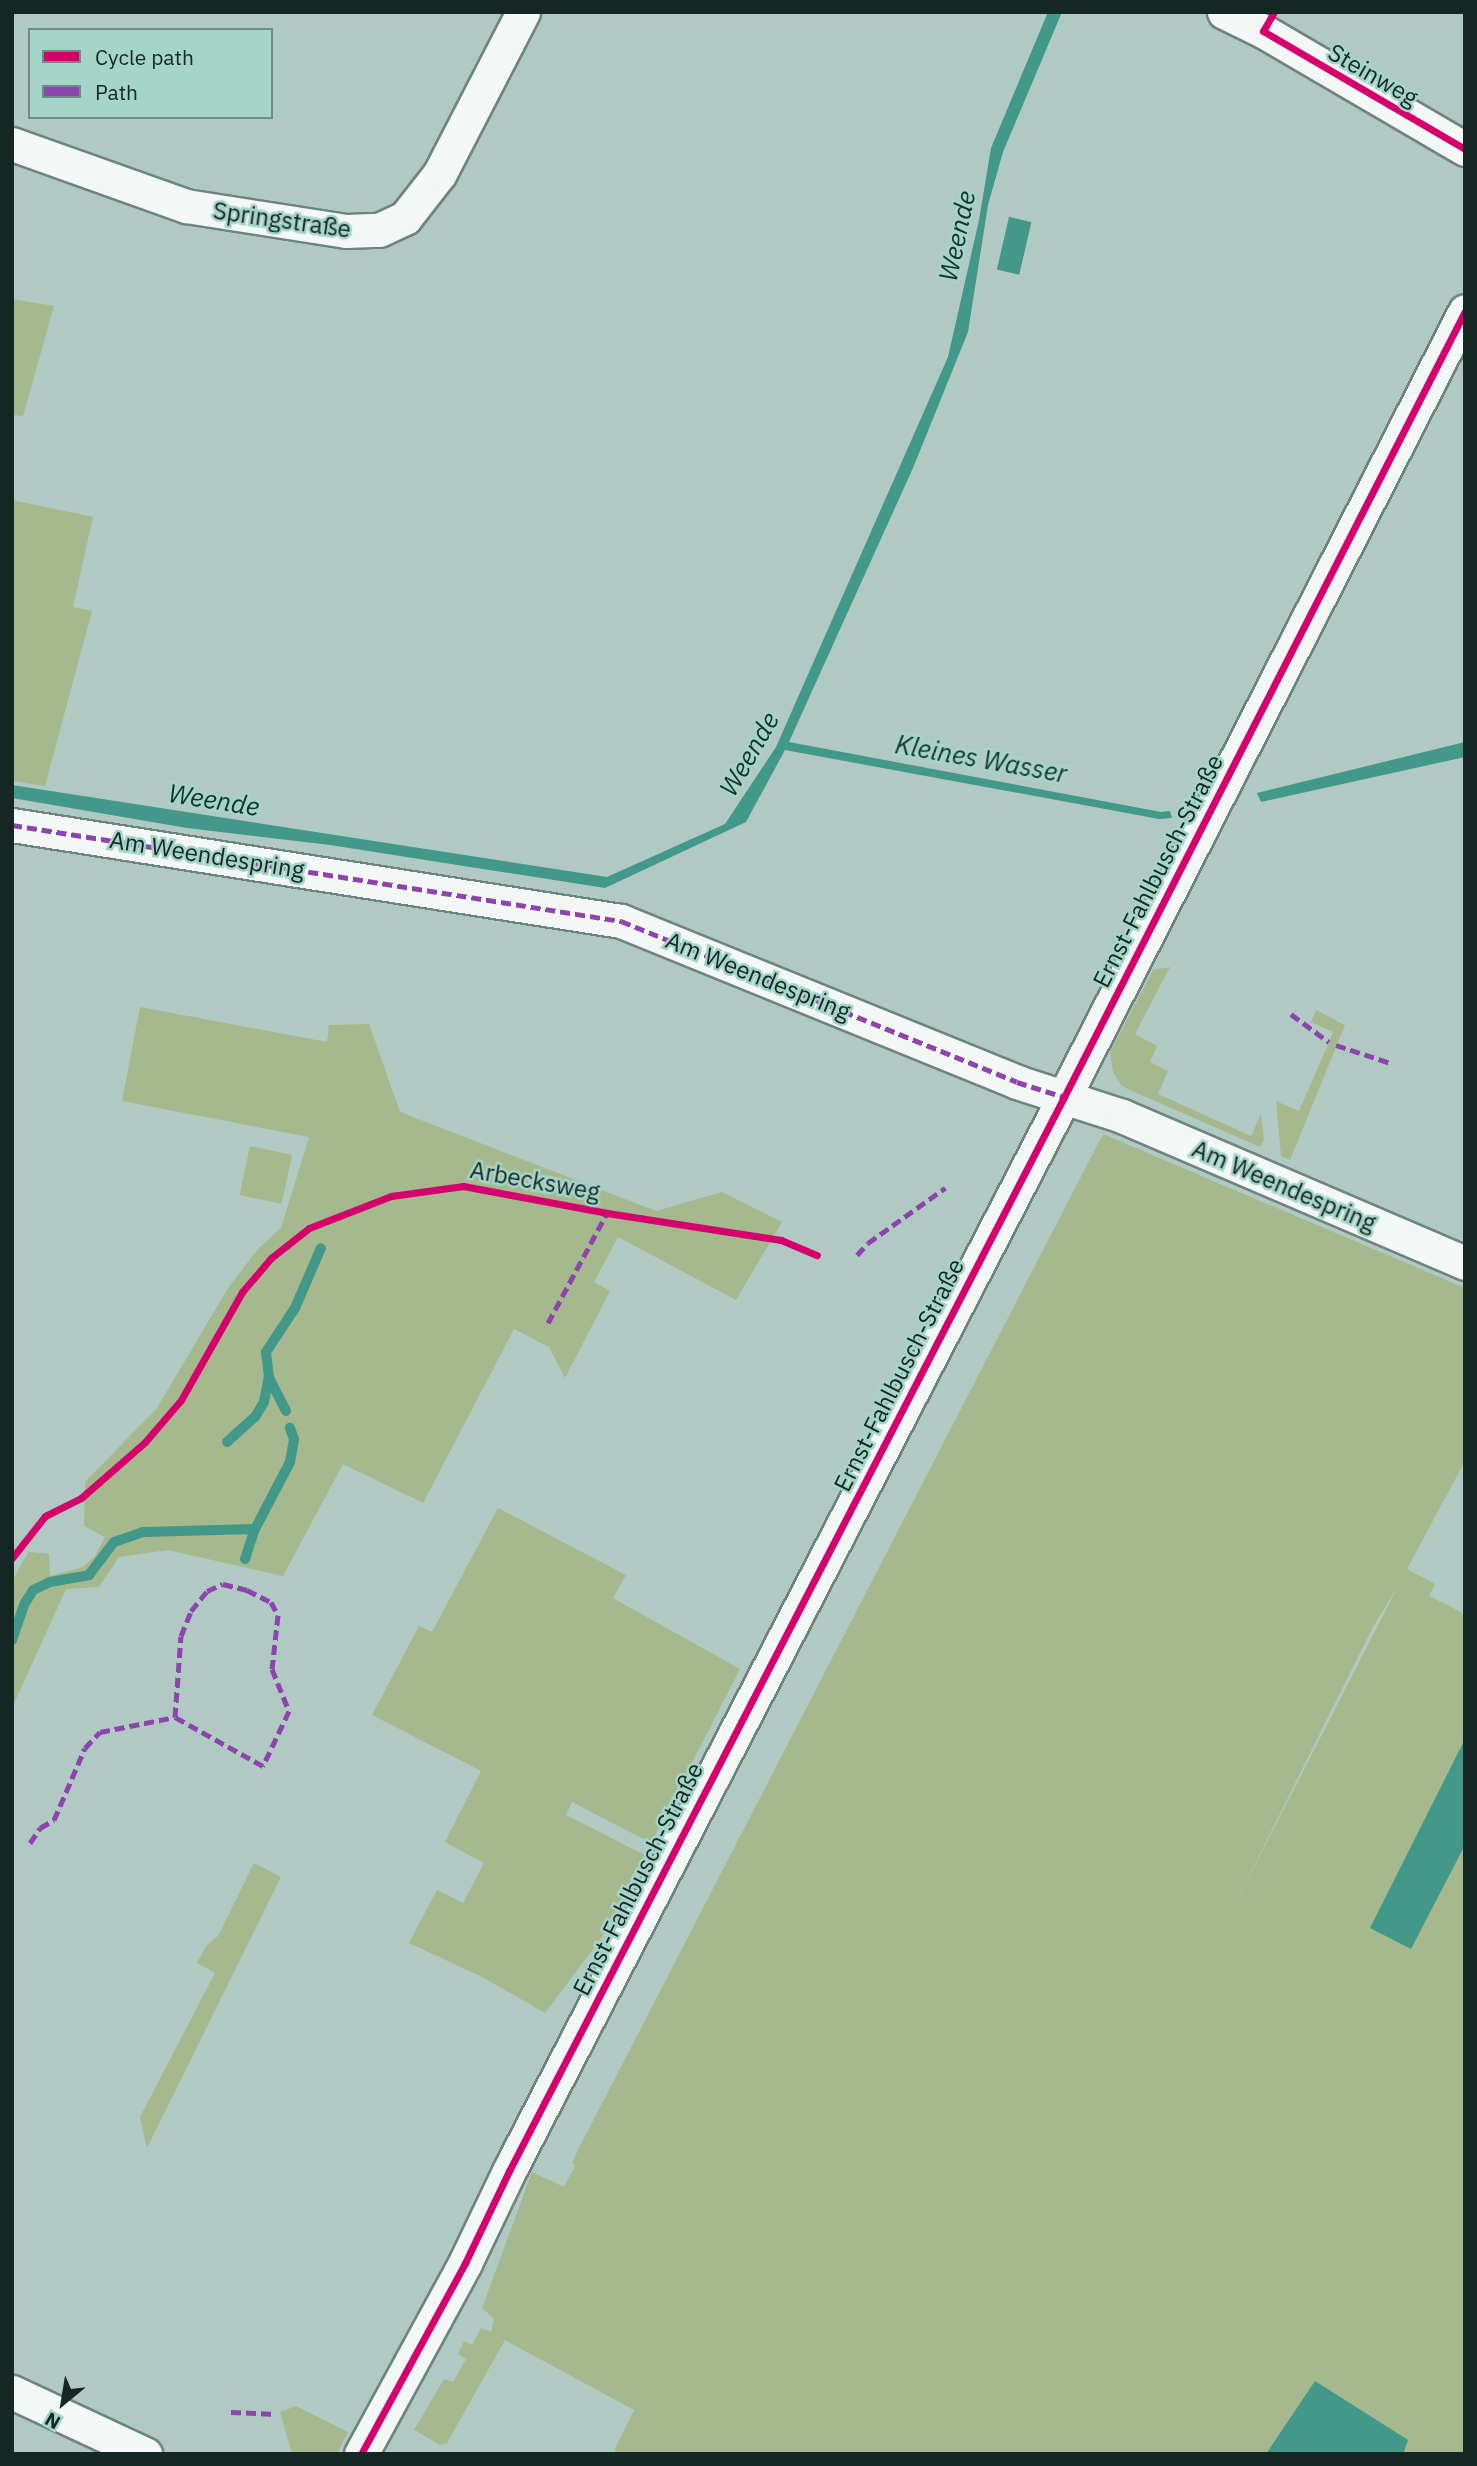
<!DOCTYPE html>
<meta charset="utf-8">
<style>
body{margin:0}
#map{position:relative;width:1477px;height:2466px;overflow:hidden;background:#b0cac3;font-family:"IBM Plex Sans",sans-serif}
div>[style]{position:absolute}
.green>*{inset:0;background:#a6b88d;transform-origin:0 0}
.water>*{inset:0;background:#429889;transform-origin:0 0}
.stream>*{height:10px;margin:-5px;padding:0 5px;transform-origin:5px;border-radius:5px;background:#429889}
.roads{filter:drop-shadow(2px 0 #70847f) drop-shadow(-2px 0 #70847f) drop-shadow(0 2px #70847f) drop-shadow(0 -2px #70847f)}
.minor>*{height:33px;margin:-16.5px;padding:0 16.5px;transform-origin:16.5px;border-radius:16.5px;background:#f3f7f6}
.quiet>*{height:5px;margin-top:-2.5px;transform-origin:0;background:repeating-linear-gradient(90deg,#8e44ad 0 10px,transparent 0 15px)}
.cycleway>*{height:7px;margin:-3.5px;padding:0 3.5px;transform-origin:3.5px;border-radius:3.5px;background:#d6006c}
span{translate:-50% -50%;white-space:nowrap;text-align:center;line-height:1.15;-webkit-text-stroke:5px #a5d4c8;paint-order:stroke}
.street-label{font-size:24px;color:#152723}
.water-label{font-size:26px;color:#14332c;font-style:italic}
.frame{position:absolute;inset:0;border:14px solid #152723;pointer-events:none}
.legend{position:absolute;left:28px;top:28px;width:245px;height:91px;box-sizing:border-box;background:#a5d4c8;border:2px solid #6b8f86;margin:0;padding:9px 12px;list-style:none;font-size:21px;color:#152723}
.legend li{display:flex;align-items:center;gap:14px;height:35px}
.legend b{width:35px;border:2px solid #6b8f86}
.north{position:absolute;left:28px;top:2368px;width:70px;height:70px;-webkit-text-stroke:5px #a5d4c8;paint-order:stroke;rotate:210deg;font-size:19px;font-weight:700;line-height:28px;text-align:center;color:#152723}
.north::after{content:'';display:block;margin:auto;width:24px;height:32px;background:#152723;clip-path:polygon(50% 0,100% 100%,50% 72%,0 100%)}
</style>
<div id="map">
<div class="green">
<i style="clip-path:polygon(12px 299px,54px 306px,23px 416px,12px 415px)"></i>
<i style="clip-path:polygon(12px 500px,93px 517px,73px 607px,92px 611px,45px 786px,12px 781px)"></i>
<i style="clip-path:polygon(1170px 967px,1135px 1034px,1157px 1046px,1150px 1062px,1168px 1071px,1158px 1094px,1251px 1136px,1261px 1114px,1264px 1140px,1260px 1147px,1130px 1090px,1121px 1085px,1113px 1072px,1110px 1052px,1153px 970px)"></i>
<i style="clip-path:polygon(140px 1007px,327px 1042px,329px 1025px,369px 1024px,400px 1112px,656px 1211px,722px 1192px,782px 1222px,736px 1300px,618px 1237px,594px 1282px,610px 1291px,565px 1378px,549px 1347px,514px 1329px,423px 1503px,343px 1464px,283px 1576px,168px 1550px,119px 1557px,99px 1587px,66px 1589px,12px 1708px,12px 1582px,23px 1561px,29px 1552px,49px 1554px,50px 1576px,83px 1567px,95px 1556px,105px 1537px,84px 1526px,85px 1482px,157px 1408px,228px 1288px,258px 1249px,281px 1228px,309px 1137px,122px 1101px)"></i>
<i style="clip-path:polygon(1316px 1010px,1345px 1025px,1290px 1160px,1281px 1156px,1276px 1101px,1299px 1111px,1329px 1042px,1333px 1032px,1311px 1022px)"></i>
<i style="clip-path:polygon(evenodd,1103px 1134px,1465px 1288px,1465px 1461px,1407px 1569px,1435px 1584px,1429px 1596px,1461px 1612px,1465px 1618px,1465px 2454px,620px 2454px,614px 2450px,634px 2410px,505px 2340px,447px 2443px,440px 2445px,414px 2430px,444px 2379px,453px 2382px,466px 2359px,458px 2354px,464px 2341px,472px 2345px,481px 2328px,491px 2332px,494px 2319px,482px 2308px,532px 2172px,564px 2187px,575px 2166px,572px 2163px,579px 2148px,1103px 1134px,1398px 1586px,1229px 1916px,1373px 1627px,1398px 1586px)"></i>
<i style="left:250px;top:1146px;width:43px;height:50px;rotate:12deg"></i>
<i style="clip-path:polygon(498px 1508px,626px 1575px,613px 1598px,740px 1669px,651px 1843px,572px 1802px,566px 1815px,645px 1855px,602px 1937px,545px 2013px,482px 1977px,409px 1943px,437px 1890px,463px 1903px,484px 1863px,445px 1842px,481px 1771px,372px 1715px,419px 1626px,432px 1632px)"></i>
<i style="clip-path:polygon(254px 1863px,281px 1877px,147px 2148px,140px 2117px,215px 1973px,197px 1963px,206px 1946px,218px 1936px)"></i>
<i style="clip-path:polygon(296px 2406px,348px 2432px,337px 2454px,292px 2454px,280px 2412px)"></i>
</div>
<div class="water">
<i style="clip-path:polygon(1048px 12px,1062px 12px,1003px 152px,988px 205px,968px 332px,913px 468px,789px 742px,1161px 812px,1170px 811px,1172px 818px,1159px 819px,785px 750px,746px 822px,605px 888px,330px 845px,187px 828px,12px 798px,12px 785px,607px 877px,725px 824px,776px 747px,948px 357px,979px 220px,991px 148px)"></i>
<i style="left:1009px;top:217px;width:23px;height:54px;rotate:13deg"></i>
<i style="clip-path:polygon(1465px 742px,1465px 757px,1261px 802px,1257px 793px)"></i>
<i style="clip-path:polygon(1465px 1739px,1465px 1845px,1411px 1949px,1370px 1928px)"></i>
<i style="clip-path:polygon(1315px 2381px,1408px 2440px,1403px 2454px,1266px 2454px)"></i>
</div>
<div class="stream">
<i style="left:286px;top:1411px;width:38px;rotate:-117deg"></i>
<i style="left:269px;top:1377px;width:25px;rotate:-97deg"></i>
<i style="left:266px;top:1352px;width:53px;rotate:-56.6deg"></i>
<i style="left:295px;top:1308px;width:65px;rotate:-66.6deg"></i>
<i style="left:227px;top:1442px;width:38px;rotate:-42deg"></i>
<i style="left:255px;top:1417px;width:17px;rotate:-59deg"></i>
<i style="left:264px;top:1402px;width:25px;rotate:-79deg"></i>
<i style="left:245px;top:1559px;width:32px;rotate:-72deg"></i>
<i style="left:255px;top:1529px;width:76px;rotate:-62.4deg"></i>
<i style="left:290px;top:1462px;width:23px;rotate:-80deg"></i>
<i style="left:294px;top:1439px;width:12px;rotate:-110deg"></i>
<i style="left:12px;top:1640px;width:39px;rotate:-71deg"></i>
<i style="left:25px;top:1603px;width:15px;rotate:-58deg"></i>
<i style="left:33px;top:1590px;width:19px;rotate:-25deg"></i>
<i style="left:50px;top:1582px;width:40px;rotate:-10deg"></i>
<i style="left:89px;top:1575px;width:41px;rotate:-52.9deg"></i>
<i style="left:114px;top:1542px;width:31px;rotate:-19deg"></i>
<i style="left:143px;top:1532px;width:112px;rotate:-1.5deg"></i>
</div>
<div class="roads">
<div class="minor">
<i style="left:1224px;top:12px;width:43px;rotate:26deg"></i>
<i style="left:1263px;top:31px;width:234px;rotate:30.3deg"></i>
<i style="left:12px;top:144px;width:185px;rotate:19.6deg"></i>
<i style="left:186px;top:206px;width:162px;rotate:8.9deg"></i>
<i style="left:346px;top:231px;width:33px;rotate:-2deg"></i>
<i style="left:379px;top:230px;width:29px;rotate:-25deg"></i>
<i style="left:405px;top:218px;width:57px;rotate:-52.1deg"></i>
<i style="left:440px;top:173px;width:181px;rotate:-62.7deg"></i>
<i style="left:12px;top:825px;width:617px;rotate:8.96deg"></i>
<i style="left:621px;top:921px;width:427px;rotate:22.1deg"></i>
<i style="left:1017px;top:1082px;width:110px;rotate:17.9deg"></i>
<i style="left:1122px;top:1116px;width:373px;rotate:23.2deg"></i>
<i style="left:12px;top:2392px;width:147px;rotate:25deg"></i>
<i style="left:361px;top:2454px;width:217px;rotate:-61.4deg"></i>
<i style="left:465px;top:2263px;width:102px;rotate:-64.4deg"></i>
<i style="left:509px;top:2171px;width:1209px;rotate:-62.67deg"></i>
<i style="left:1064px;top:1097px;width:882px;rotate:-62.97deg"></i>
</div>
</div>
<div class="quiet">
<i style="left:12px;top:825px;width:617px;rotate:8.96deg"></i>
<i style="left:621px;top:921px;width:427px;rotate:22.1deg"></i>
<i style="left:1017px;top:1082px;width:49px;rotate:17.7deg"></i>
<i style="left:1291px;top:1014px;width:47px;rotate:36.4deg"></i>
<i style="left:1336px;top:1045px;width:57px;rotate:18.4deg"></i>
<i style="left:857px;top:1255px;width:16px;rotate:-47deg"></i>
<i style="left:868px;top:1243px;width:95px;rotate:-35.5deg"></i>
<i style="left:548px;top:1323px;width:125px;rotate:-61.8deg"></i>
<i style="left:223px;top:1584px;width:25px;rotate:14deg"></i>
<i style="left:247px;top:1590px;width:27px;rotate:27deg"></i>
<i style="left:271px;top:1602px;width:15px;rotate:62deg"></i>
<i style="left:278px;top:1615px;width:54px;rotate:96.3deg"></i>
<i style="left:272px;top:1669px;width:45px;rotate:68deg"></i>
<i style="left:289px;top:1711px;width:61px;rotate:115.3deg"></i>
<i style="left:263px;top:1766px;width:101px;rotate:-150.9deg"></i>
<i style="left:175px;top:1717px;width:81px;rotate:-85.8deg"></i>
<i style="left:181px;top:1636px;width:27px;rotate:-68deg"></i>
<i style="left:191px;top:1611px;width:26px;rotate:-51deg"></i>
<i style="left:207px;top:1591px;width:17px;rotate:-24deg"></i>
<i style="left:30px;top:1843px;width:18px;rotate:-56deg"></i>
<i style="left:40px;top:1828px;width:16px;rotate:-30deg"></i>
<i style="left:54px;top:1820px;width:78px;rotate:-66.7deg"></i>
<i style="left:85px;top:1748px;width:22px;rotate:-47deg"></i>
<i style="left:100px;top:1732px;width:76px;rotate:-11.3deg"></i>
<i style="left:231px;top:2412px;width:45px;rotate:2.5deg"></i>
</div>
<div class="cycleway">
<i style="left:1274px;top:12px;width:22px;rotate:120deg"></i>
<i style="left:1263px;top:31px;width:234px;rotate:30.3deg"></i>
<i style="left:12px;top:1558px;width:53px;rotate:-51.8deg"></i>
<i style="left:45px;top:1516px;width:40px;rotate:-26.6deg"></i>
<i style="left:81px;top:1498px;width:85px;rotate:-41.2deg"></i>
<i style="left:145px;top:1442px;width:55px;rotate:-49.4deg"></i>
<i style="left:181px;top:1400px;width:124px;rotate:-60.5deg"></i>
<i style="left:242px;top:1292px;width:45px;rotate:-49.5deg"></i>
<i style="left:271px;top:1258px;width:48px;rotate:-38.3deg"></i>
<i style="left:309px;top:1228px;width:88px;rotate:-21.3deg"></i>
<i style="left:391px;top:1196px;width:73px;rotate:-7.9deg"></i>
<i style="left:463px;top:1186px;width:147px;rotate:10.6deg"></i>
<i style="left:607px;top:1213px;width:176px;rotate:8.8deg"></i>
<i style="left:781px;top:1240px;width:39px;rotate:23deg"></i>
<i style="left:361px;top:2454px;width:217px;rotate:-61.4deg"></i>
<i style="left:465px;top:2263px;width:102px;rotate:-64.4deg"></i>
<i style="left:509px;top:2171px;width:1209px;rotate:-62.67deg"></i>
<i style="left:1064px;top:1097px;width:882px;rotate:-62.97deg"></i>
</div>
<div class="street-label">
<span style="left:1373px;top:75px;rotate:30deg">Steinweg</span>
<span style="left:282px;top:220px;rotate:8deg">Springstraße</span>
<span style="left:207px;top:855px;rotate:9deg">Am Weendespring</span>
<span style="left:1158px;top:871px;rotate:-63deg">Ernst-Fahlbusch-Straße</span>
<span style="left:758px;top:976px;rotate:22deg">Am Weendespring</span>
<span style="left:535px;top:1181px;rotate:10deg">Arbecksweg</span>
<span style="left:1284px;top:1186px;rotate:23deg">Am Weendespring</span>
<span style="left:899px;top:1375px;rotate:-63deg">Ernst-Fahlbusch-Straße</span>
<span style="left:638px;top:1879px;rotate:-63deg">Ernst-Fahlbusch-Straße</span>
</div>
<div class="water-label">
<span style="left:957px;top:236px;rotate:-78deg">Weende</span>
<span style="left:749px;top:754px;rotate:-60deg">Weende</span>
<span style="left:981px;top:759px;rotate:10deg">Kleines Wasser</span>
<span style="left:214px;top:800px;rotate:9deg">Weende</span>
</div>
<div class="frame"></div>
<ul class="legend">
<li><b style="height:9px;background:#d6006c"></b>Cycle path</li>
<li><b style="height:9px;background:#8e44ad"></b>Path</li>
</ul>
<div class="north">N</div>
</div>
